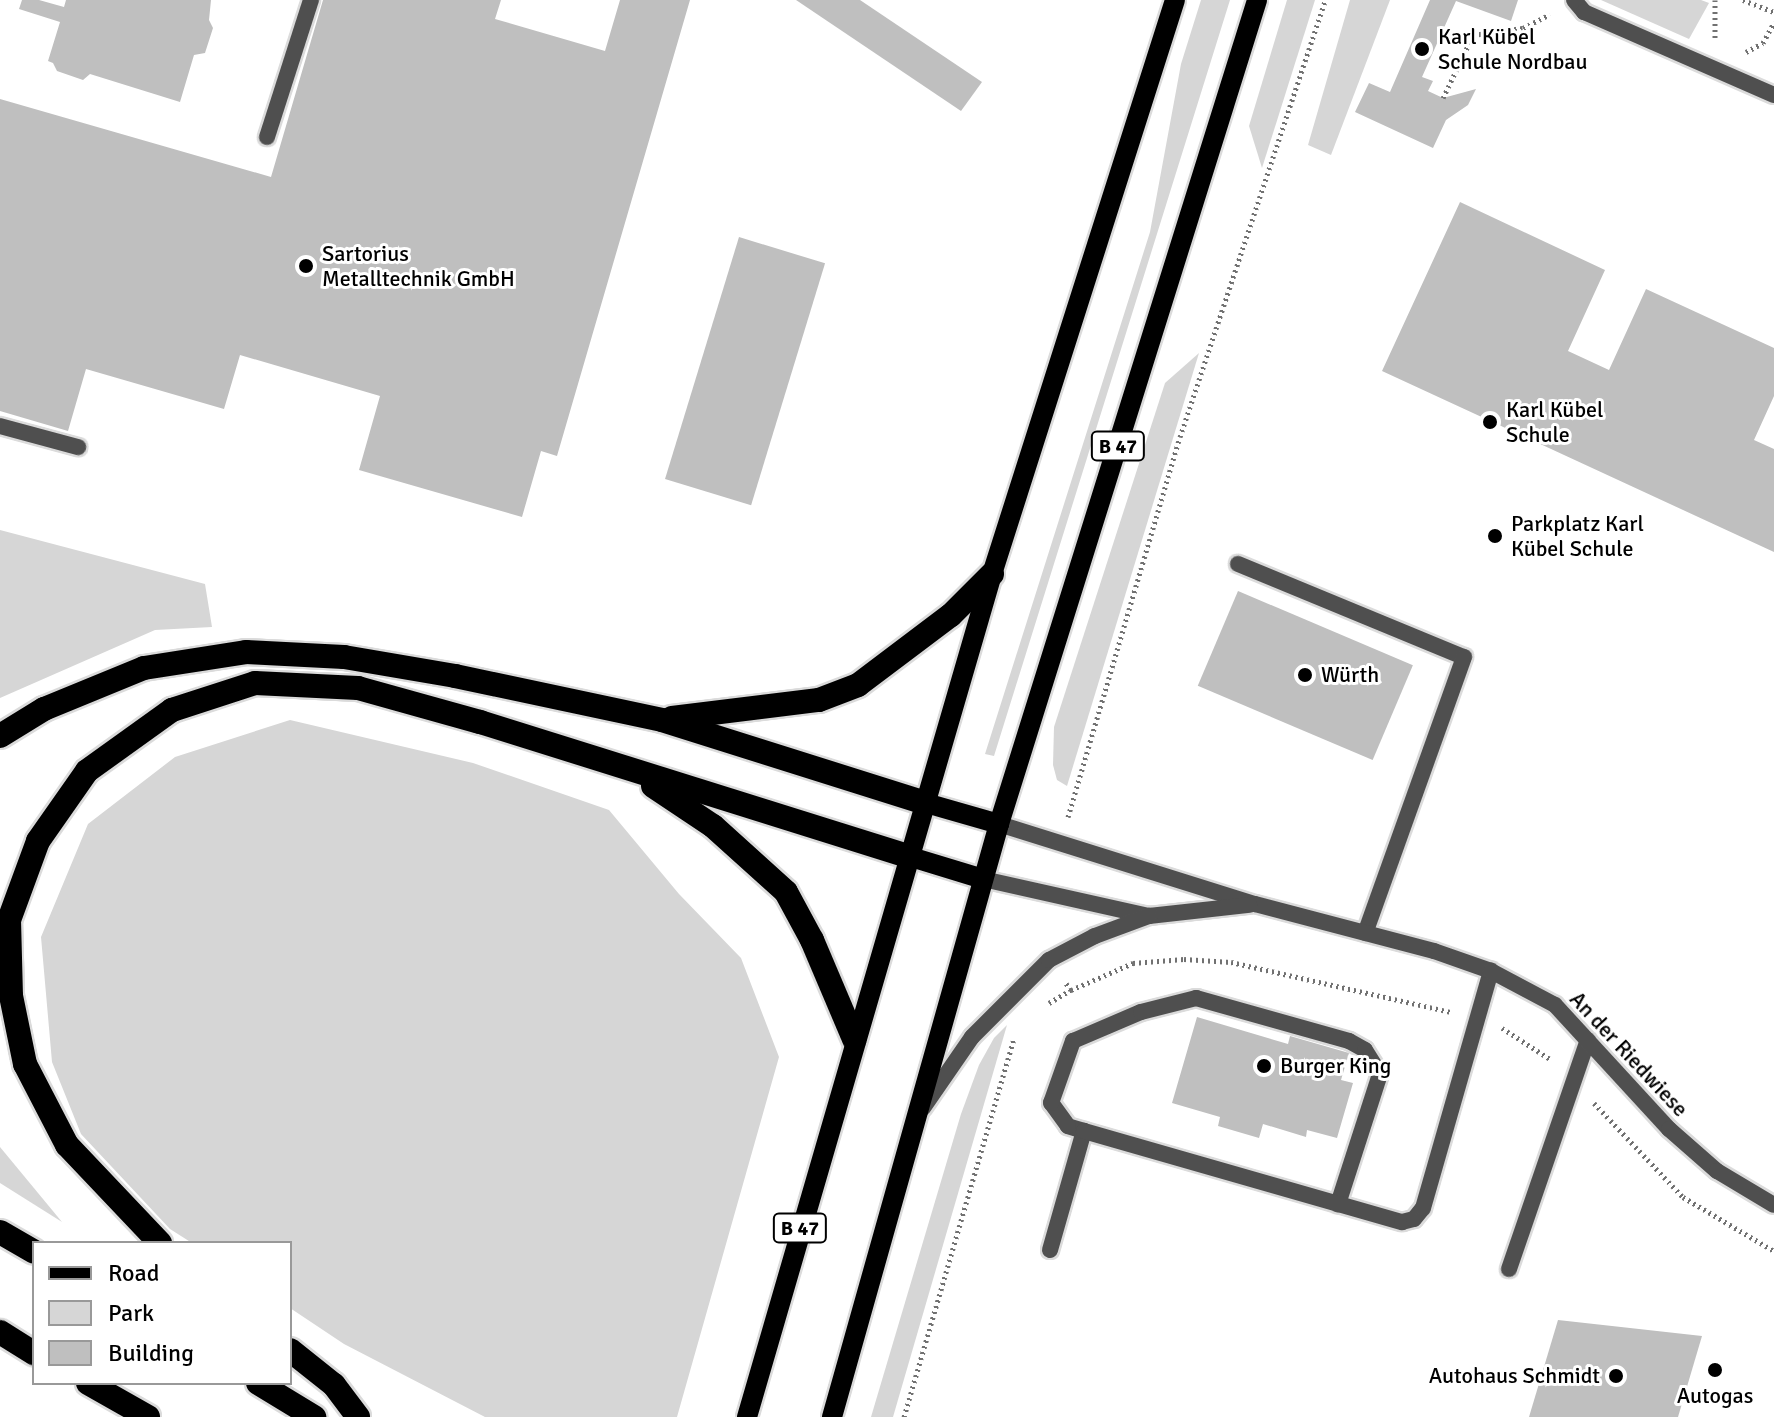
<!DOCTYPE html>
<meta charset="utf-8">
<style>
body{margin:0}
#map{position:relative;width:1774px;height:1417px;overflow:hidden;background:#fff;font-family:Signika,sans-serif}
div>[style]{position:absolute}
.green>*{inset:0;background:#d6d6d6}
.building>*{inset:0;background:#bfbfbf;transform-origin:0 0}
.path>*{height:5px;margin-top:-2.5px;transform-origin:0;background:repeating-linear-gradient(90deg,#717171 0 2px,transparent 0 6px)}
.roads{filter:drop-shadow(2px 0 #dbdbdb) drop-shadow(-2px 0 #dbdbdb) drop-shadow(0 2px #dbdbdb) drop-shadow(0 -2px #dbdbdb)}
.lane>*{height:16px;margin:-8px;padding:0 8px;transform-origin:8px;border-radius:8px;background:#4f4f4f}
.street>*{height:16px;margin:-8px;padding:0 8px;transform-origin:8px;border-radius:8px;background:#4f4f4f}
.primary>*{height:20px;margin:-10px;padding:0 10px;transform-origin:10px;border-radius:10px;background:#000}
.highway>*{height:24px;margin:-12px;padding:0 12px;transform-origin:12px;border-radius:12px;background:#000}
.dots>*{width:22px;height:22px;translate:-50% -50%;box-sizing:border-box;border:4px solid #fff;border-radius:50%}
span{translate:-50% -50%;white-space:nowrap;text-align:center;line-height:1.15;-webkit-text-stroke:6px #fff;paint-order:stroke}
.shield-label span{padding:2px 6px;background:#fff;border:2px solid;border-radius:6px;-webkit-text-stroke-width:0}
.shield-label{font-size:20px;color:#000;font-weight:700}
.poi-label{font-size:22px;color:#000}
.left{translate:0 -50%;text-align:left}
.right{translate:-100% -50%;text-align:right}
.street-label{font-size:22px;color:#000}
.legend{position:absolute;left:32px;top:1241px;width:260px;height:144px;box-sizing:border-box;background:#fff;border:2px solid #999;margin:0;padding:10px 14px;list-style:none;font-size:24px;color:#000}
.legend li{display:flex;align-items:center;gap:16px;height:40px}
.legend b{width:40px;border:2px solid #999}
</style>
<div id="map">
<div class="green">
<i style="clip-path:polygon(1201px 0,1230px 0,994px 756px,985px 754px,1150px 232px,1181px 64px)"></i>
<i style="clip-path:polygon(1287px 0,1315px 0,1262px 168px,1249px 126px)"></i>
<i style="clip-path:polygon(1350px 0,1390px 0,1331px 155px,1308px 145px)"></i>
<i style="clip-path:polygon(1601px 0,1701px 0,1709px 3px,1689px 39px)"></i>
<i style="clip-path:polygon(1199px 353px,1067px 786px,1057px 780px,1053px 765px,1054px 727px,1165px 383px)"></i>
<i style="clip-path:polygon(0 530px,205px 584px,212px 627px,155px 630px,0 698px)"></i>
<i style="clip-path:polygon(290px 720px,473px 763px,609px 810px,679px 894px,741px 958px,779px 1057px,677px 1417px,485px 1417px,344px 1344px,290px 1308px,290px 1243px,192px 1243px,170px 1229px,81px 1134px,52px 1062px,41px 937px,88px 824px,175px 757px)"></i>
<i style="clip-path:polygon(1007px 1025px,893px 1417px,871px 1417px,961px 1114px,979px 1065px,994px 1038px)"></i>
<i style="clip-path:polygon(0 1147px,62px 1222px,0 1183px)"></i>
</div>
<div class="building">
<i style="clip-path:polygon(22px 0,39px 0,64px 7px,66px 0,211px 0,209px 20px,213px 28px,205px 53px,194px 55px,180px 102px,90px 74px,83px 80px,57px 71px,53px 63px,48px 61px,60px 22px,19px 9px)"></i>
<i style="clip-path:polygon(323px 0,501px 0,495px 19px,605px 51px,620px 0,690px 0,557px 456px,541px 451px,522px 517px,359px 470px,380px 396px,240px 355px,224px 409px,86px 369px,68px 431px,0 411px,0 99px,271px 177px)"></i>
<i style="clip-path:polygon(796px 0,860px 0,982px 82px,961px 111px)"></i>
<i style="clip-path:polygon(1430px 0,1518px 0,1511px 21px,1456px 1px,1422px 77px,1433px 81px,1428px 91px,1443px 98px,1476px 89px,1468px 105px,1446px 120px,1433px 148px,1355px 112px,1369px 83px,1390px 92px)"></i>
<i style="clip-path:polygon(1460px 202px,1605px 270px,1568px 351px,1609px 370px,1646px 289px,1774px 348px,1774px 396px,1754px 440px,1774px 449px,1774px 552px,1382px 371px)"></i>
<i style="left:739px;top:237px;width:90px;height:253px;rotate:17deg"></i>
<i style="left:1238px;top:591px;width:190px;height:103px;rotate:23deg"></i>
<i style="clip-path:polygon(1197px 1017px,1288px 1044px,1290px 1036px,1349px 1053px,1341px 1080px,1353px 1083px,1337px 1138px,1307px 1130px,1306px 1137px,1263px 1124px,1259px 1138px,1218px 1126px,1220px 1117px,1172px 1103px)"></i>
<i style="clip-path:polygon(1558px 1320px,1702px 1336px,1678px 1417px,1529px 1417px)"></i>
</div>
<div class="path">
<i style="left:1715px;top:0;width:39px;rotate:90deg"></i>
<i style="left:1743px;top:0;width:33px;rotate:21deg"></i>
<i style="left:1746px;top:52px;width:19px;rotate:-28deg"></i>
<i style="left:1763px;top:43px;width:24px;rotate:-62deg"></i>
<i style="left:1443px;top:98px;width:70px;rotate:-64.5deg"></i>
<i style="left:1473px;top:35px;width:50px;rotate:-8deg"></i>
<i style="left:1523px;top:28px;width:30px;rotate:-27deg"></i>
<i style="left:1068px;top:817px;width:396px;rotate:-73.6deg"></i>
<i style="left:1180px;top:437px;width:460px;rotate:-71.6deg"></i>
<i style="left:1071px;top:990px;width:68px;rotate:-23.5deg"></i>
<i style="left:1133px;top:963px;width:51px;rotate:-4.5deg"></i>
<i style="left:1184px;top:959px;width:47px;rotate:3.7deg"></i>
<i style="left:1231px;top:962px;width:226px;rotate:12.8deg"></i>
<i style="left:1049px;top:1003px;width:26px;rotate:-31deg"></i>
<i style="left:1071px;top:990px;width:9px;rotate:-126deg"></i>
<i style="left:1502px;top:1028px;width:57px;rotate:32.9deg"></i>
<i style="left:1594px;top:1103px;width:129px;rotate:46.6deg"></i>
<i style="left:1683px;top:1197px;width:106px;rotate:30.7deg"></i>
<i style="left:904px;top:1417px;width:395px;rotate:-73.8deg"></i>
</div>
<div class="roads">
<div class="lane">
<i style="left:1574px;top:0;width:16px;rotate:50deg"></i>
<i style="left:1584px;top:12px;width:207px;rotate:23.6deg"></i>
<i style="left:267px;top:137px;width:144px;rotate:-72.2deg"></i>
<i style="left:0;top:426px;width:81px;rotate:15.1deg"></i>
<i style="left:1238px;top:564px;width:244px;rotate:22.4deg"></i>
<i style="left:1464px;top:657px;width:293px;rotate:109.7deg"></i>
<i style="left:1084px;top:1131px;width:17px;rotate:-163deg"></i>
<i style="left:1068px;top:1126px;width:29px;rotate:-126deg"></i>
<i style="left:1051px;top:1103px;width:66px;rotate:-70.5deg"></i>
<i style="left:1073px;top:1041px;width:74px;rotate:-23.1deg"></i>
<i style="left:1141px;top:1012px;width:57px;rotate:-14.3deg"></i>
<i style="left:1196px;top:998px;width:159px;rotate:15.7deg"></i>
<i style="left:1349px;top:1041px;width:18px;rotate:29deg"></i>
<i style="left:1365px;top:1050px;width:28px;rotate:58deg"></i>
<i style="left:1380px;top:1074px;width:137px;rotate:107.9deg"></i>
<i style="left:1050px;top:1250px;width:124px;rotate:-74.1deg"></i>
<i style="left:1084px;top:1131px;width:331px;rotate:16deg"></i>
<i style="left:1402px;top:1222px;width:12px;rotate:-14deg"></i>
<i style="left:1414px;top:1219px;width:14px;rotate:-51deg"></i>
<i style="left:1423px;top:1208px;width:247px;rotate:-74deg"></i>
<i style="left:1509px;top:1269px;width:242px;rotate:-71deg"></i>
</div>
<div class="street">
<i style="left:999px;top:824px;width:268px;rotate:17.4deg"></i>
<i style="left:1255px;top:904px;width:185px;rotate:14.7deg"></i>
<i style="left:1434px;top:951px;width:60px;rotate:19.3deg"></i>
<i style="left:1491px;top:971px;width:72px;rotate:28deg"></i>
<i style="left:1555px;top:1005px;width:168px;rotate:47.4deg"></i>
<i style="left:1669px;top:1129px;width:64px;rotate:41.2deg"></i>
<i style="left:1717px;top:1171px;width:66px;rotate:30.8deg"></i>
<i style="left:983px;top:879px;width:170px;rotate:12.6deg"></i>
<i style="left:1149px;top:916px;width:101px;rotate:-6.3deg"></i>
<i style="left:923px;top:1108px;width:86px;rotate:-55.4deg"></i>
<i style="left:972px;top:1037px;width:109px;rotate:-45deg"></i>
<i style="left:1049px;top:960px;width:52px;rotate:-27.6deg"></i>
<i style="left:1095px;top:936px;width:58px;rotate:-20.3deg"></i>
</div>
<div class="primary">
<i style="left:926px;top:803px;width:76px;rotate:16deg"></i>
<i style="left:911px;top:857px;width:75px;rotate:17deg"></i>
<i style="left:747px;top:1417px;width:878px;rotate:-73.79deg"></i>
<i style="left:992px;top:574px;width:602px;rotate:-72.32deg"></i>
<i style="left:832px;top:1417px;width:616px;rotate:-74.27deg"></i>
<i style="left:999px;top:824px;width:863px;rotate:-72.61deg"></i>
</div>
<div class="highway">
<i style="left:672px;top:718px;width:148px;rotate:-7deg"></i>
<i style="left:819px;top:700px;width:42px;rotate:-21deg"></i>
<i style="left:858px;top:685px;width:116px;rotate:-37deg"></i>
<i style="left:951px;top:615px;width:58px;rotate:-45deg"></i>
<i style="left:0;top:736px;width:52px;rotate:-31.5deg"></i>
<i style="left:44px;top:709px;width:108px;rotate:-22.3deg"></i>
<i style="left:144px;top:668px;width:103px;rotate:-8.9deg"></i>
<i style="left:246px;top:652px;width:98px;rotate:2.9deg"></i>
<i style="left:344px;top:657px;width:113px;rotate:9.7deg"></i>
<i style="left:455px;top:676px;width:212px;rotate:12deg"></i>
<i style="left:662px;top:720px;width:277px;rotate:17.5deg"></i>
<i style="left:653px;top:786px;width:72px;rotate:33.7deg"></i>
<i style="left:713px;top:826px;width:98px;rotate:42.1deg"></i>
<i style="left:786px;top:892px;width:55px;rotate:61.6deg"></i>
<i style="left:812px;top:940px;width:108px;rotate:67deg"></i>
<i style="left:0;top:1232px;width:39px;rotate:30deg"></i>
<i style="left:160px;top:1243px;width:135px;rotate:-133.5deg"></i>
<i style="left:67px;top:1145px;width:91px;rotate:-117.4deg"></i>
<i style="left:25px;top:1064px;width:69px;rotate:-101.6deg"></i>
<i style="left:11px;top:996px;width:76px;rotate:-91.5deg"></i>
<i style="left:9px;top:920px;width:84px;rotate:-69.8deg"></i>
<i style="left:38px;top:841px;width:85px;rotate:-55deg"></i>
<i style="left:87px;top:771px;width:105px;rotate:-35.7deg"></i>
<i style="left:172px;top:710px;width:87px;rotate:-18deg"></i>
<i style="left:255px;top:683px;width:103px;rotate:2.8deg"></i>
<i style="left:358px;top:688px;width:127px;rotate:15.6deg"></i>
<i style="left:480px;top:722px;width:452px;rotate:17.4deg"></i>
<i style="left:0;top:1332px;width:40px;rotate:32deg"></i>
<i style="left:290px;top:1350px;width:56px;rotate:38.5deg"></i>
<i style="left:334px;top:1385px;width:40px;rotate:53deg"></i>
<i style="left:88px;top:1383px;width:69px;rotate:29.5deg"></i>
<i style="left:258px;top:1383px;width:66px;rotate:31.3deg"></i>
</div>
</div>
<div class="dots">
<i style="left:1422px;top:49px;background:#000"></i>
<i style="left:306px;top:266px;background:#000"></i>
<i style="left:1490px;top:422px;background:#000"></i>
<i style="left:1495px;top:536px;background:#000"></i>
<i style="left:1305px;top:675px;background:#000"></i>
<i style="left:1264px;top:1066px;background:#000"></i>
<i style="left:1715px;top:1370px;background:#000"></i>
<i style="left:1616px;top:1376px;background:#000"></i>
</div>
<div class="shield-label">
<span style="left:1118px;top:446px">B 47</span>
<span style="left:800px;top:1228px">B 47</span>
</div>
<div class="poi-label">
<span class="left" style="left:1438px;top:49px">Karl Kübel<br>Schule Nordbau</span>
<span class="left" style="left:322px;top:266px">Sartorius<br>Metalltechnik GmbH</span>
<span class="left" style="left:1506px;top:422px">Karl Kübel<br>Schule</span>
<span class="left" style="left:1511px;top:536px">Parkplatz Karl<br>Kübel Schule</span>
<span class="left" style="left:1321px;top:675px">Würth</span>
<span class="left" style="left:1280px;top:1066px">Burger King</span>
<span class="right" style="left:1600px;top:1376px">Autohaus Schmidt</span>
<span style="left:1715px;top:1396px">Autogas</span>
</div>
<div class="street-label">
<span style="left:1629px;top:1054px;rotate:47deg">An der Riedwiese</span>
</div>
<ul class="legend">
<li><b style="height:10px;background:#000"></b>Road</li>
<li><b style="height:22px;background:#d6d6d6"></b>Park</li>
<li><b style="height:22px;background:#bfbfbf"></b>Building</li>
</ul>
</div>
